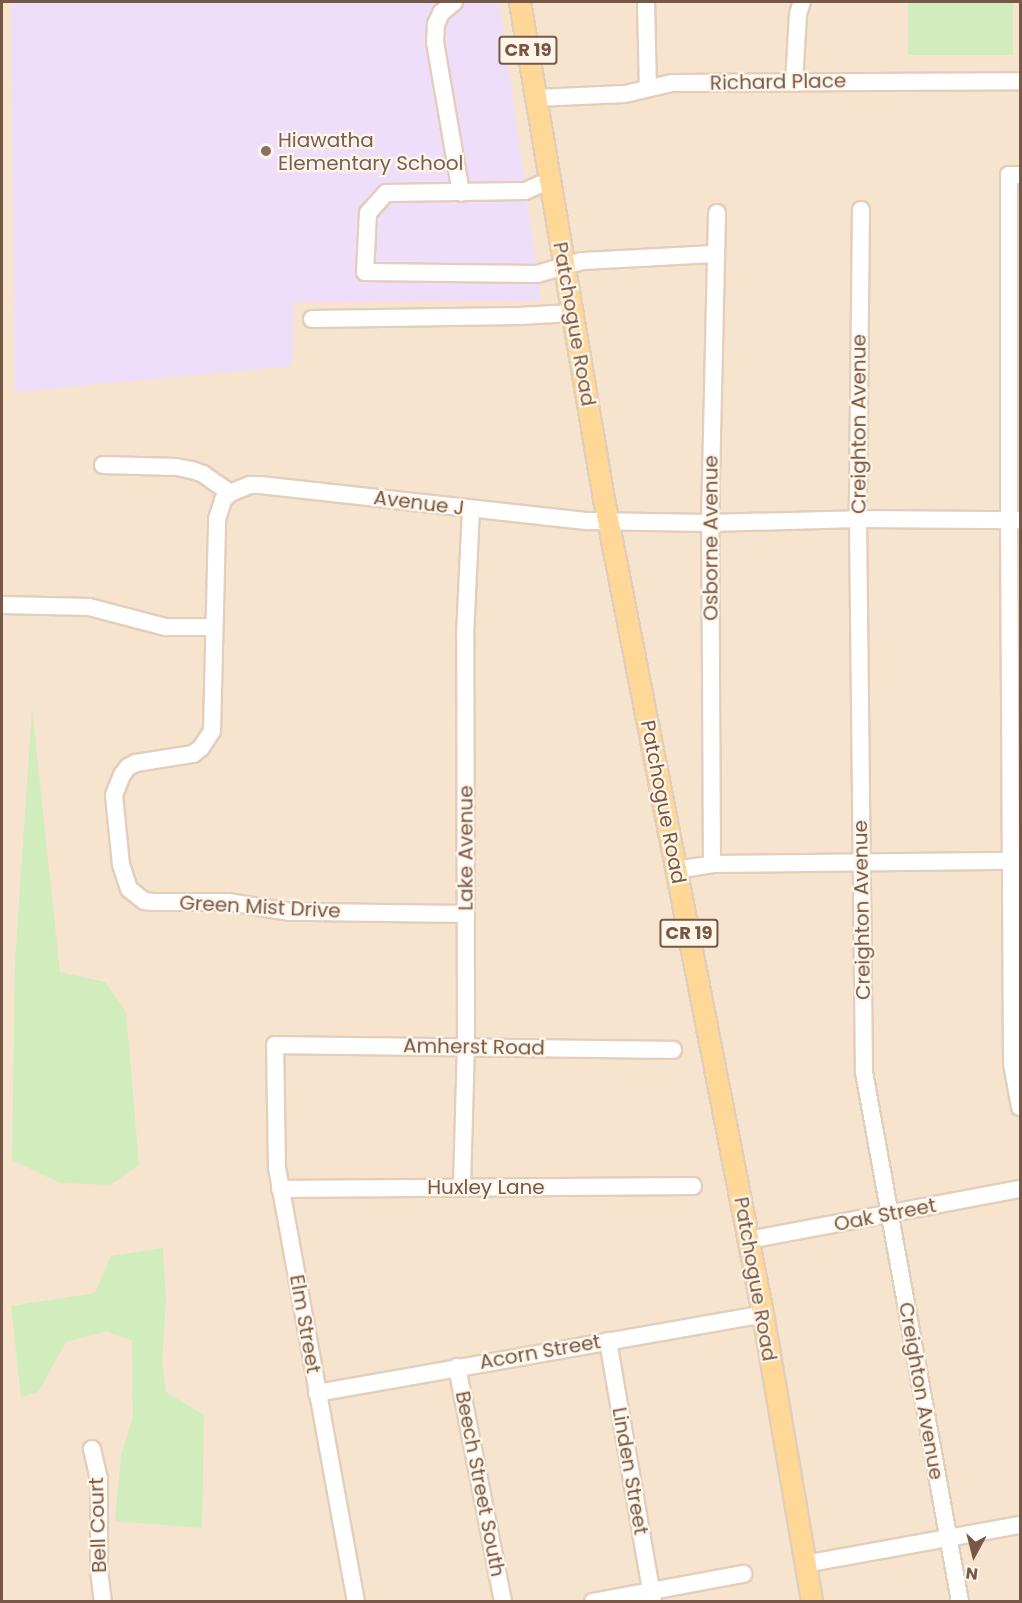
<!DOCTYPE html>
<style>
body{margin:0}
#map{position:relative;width:1022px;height:1603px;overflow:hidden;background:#fef2e1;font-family:Poppins,sans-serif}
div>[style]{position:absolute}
.residential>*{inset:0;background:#f6e4ce;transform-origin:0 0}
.education>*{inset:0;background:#efdefa}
.green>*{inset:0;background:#d1edbe;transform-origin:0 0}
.roads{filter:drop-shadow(2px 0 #e3cebc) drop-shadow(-2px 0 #e3cebc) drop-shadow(0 2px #e3cebc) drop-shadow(0 -2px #e3cebc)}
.minor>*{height:16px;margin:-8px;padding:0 8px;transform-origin:8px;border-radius:8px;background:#fff}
.major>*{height:20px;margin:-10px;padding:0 10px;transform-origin:10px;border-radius:10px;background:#ffd797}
.dots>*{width:16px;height:16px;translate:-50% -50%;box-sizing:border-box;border:3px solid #fff6e9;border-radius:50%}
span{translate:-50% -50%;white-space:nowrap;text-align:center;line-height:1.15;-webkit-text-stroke:4.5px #fff6e9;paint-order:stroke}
.shield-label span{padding:2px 4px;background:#fff6e9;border:2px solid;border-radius:4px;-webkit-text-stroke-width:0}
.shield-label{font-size:18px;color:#775746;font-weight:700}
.street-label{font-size:20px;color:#775746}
.education-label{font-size:20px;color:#785e54}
.left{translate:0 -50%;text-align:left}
.frame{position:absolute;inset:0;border:3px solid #775746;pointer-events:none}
.north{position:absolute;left:944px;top:1525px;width:60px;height:60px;-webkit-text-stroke:4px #fff6e9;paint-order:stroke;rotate:187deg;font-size:16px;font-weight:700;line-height:24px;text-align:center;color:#775746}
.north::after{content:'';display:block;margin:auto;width:21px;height:27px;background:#775746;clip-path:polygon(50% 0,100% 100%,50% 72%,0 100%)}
</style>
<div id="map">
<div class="residential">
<i style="left:2px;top:2px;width:1018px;height:1599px"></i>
</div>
<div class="education">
<i style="clip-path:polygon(11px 2px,499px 2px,541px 301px,294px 302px,292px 366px,15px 392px)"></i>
</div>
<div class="green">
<i style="left:908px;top:2px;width:105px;height:53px"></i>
<i style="clip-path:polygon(32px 709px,60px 972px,105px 982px,126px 1011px,139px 1165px,110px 1185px,60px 1183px,12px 1160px,15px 961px)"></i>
<i style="clip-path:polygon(163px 1248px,166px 1300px,162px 1361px,166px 1392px,204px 1415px,202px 1528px,115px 1521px,121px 1455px,133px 1416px,132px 1341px,107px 1331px,66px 1342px,38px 1392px,21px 1397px,11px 1306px,95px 1293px,111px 1256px)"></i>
</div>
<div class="roads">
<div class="minor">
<i style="left:454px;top:2px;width:17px;rotate:140deg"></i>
<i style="left:441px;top:13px;width:12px;rotate:114deg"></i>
<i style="left:436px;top:24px;width:18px;rotate:93deg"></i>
<i style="left:435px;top:42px;width:153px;rotate:80.2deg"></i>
<i style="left:646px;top:2px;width:85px;rotate:88.7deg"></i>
<i style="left:794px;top:83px;width:69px;rotate:-86.7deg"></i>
<i style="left:798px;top:14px;width:13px;rotate:-72deg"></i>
<i style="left:536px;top:98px;width:89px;rotate:-2.6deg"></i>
<i style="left:625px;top:94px;width:48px;rotate:-13.2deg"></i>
<i style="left:672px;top:83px;width:348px;rotate:-0.3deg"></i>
<i style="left:1020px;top:175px;width:11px;rotate:180deg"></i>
<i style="left:1009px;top:175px;width:345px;rotate:90deg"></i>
<i style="left:1009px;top:520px;width:543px;rotate:89.68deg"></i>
<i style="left:1012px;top:1063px;width:45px;rotate:79.7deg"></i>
<i style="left:550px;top:180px;width:27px;rotate:156deg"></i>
<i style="left:525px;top:191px;width:139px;rotate:179.2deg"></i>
<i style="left:386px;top:193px;width:27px;rotate:132deg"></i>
<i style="left:368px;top:213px;width:59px;rotate:92.9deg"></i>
<i style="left:365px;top:272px;width:172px;rotate:0.7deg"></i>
<i style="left:537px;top:274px;width:47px;rotate:-16.1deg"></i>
<i style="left:582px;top:261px;width:134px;rotate:-3deg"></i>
<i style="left:861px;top:210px;width:309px;rotate:90.6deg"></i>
<i style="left:858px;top:519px;width:553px;rotate:89.38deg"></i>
<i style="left:864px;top:1072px;width:539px;rotate:79.73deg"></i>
<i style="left:312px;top:319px;width:207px;rotate:-0.8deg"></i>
<i style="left:519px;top:316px;width:53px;rotate:-3.2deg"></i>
<i style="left:103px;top:465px;width:73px;rotate:1.6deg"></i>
<i style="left:176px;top:467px;width:16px;rotate:11deg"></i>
<i style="left:192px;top:470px;width:12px;rotate:20deg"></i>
<i style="left:203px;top:474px;width:33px;rotate:35deg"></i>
<i style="left:2px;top:605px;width:87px;rotate:1.3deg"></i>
<i style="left:89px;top:607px;width:80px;rotate:14.6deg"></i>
<i style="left:166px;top:627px;width:47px"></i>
<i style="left:712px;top:864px;width:341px;rotate:-90.3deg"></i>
<i style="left:710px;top:523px;width:310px;rotate:-88.7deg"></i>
<i style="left:676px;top:870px;width:36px;rotate:-9deg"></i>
<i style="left:712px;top:864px;width:308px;rotate:-0.6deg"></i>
<i style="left:466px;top:914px;width:176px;rotate:-179.3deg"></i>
<i style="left:290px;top:912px;width:63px;rotate:-170.8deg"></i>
<i style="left:228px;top:902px;width:75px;rotate:180deg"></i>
<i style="left:153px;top:902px;width:9px;rotate:-174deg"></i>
<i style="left:144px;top:901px;width:19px;rotate:-141deg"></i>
<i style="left:129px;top:889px;width:25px;rotate:-108deg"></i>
<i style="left:121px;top:865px;width:70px;rotate:-95.7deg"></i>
<i style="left:114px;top:795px;width:22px;rotate:-68deg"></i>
<i style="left:122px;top:775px;width:10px;rotate:-53deg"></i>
<i style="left:128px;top:767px;width:9px;rotate:-27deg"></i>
<i style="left:136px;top:763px;width:58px;rotate:-9deg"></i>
<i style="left:193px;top:754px;width:10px;rotate:-37deg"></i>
<i style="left:201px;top:748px;width:20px;rotate:-57deg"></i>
<i style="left:212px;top:731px;width:212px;rotate:-88.6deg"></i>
<i style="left:217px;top:519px;width:20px;rotate:-72deg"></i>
<i style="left:223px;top:500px;width:10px;rotate:-45deg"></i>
<i style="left:230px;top:493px;width:22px;rotate:-22deg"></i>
<i style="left:250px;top:485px;width:10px"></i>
<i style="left:260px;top:485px;width:330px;rotate:6.3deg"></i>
<i style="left:588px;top:521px;width:122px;rotate:0.9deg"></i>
<i style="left:710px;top:523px;width:148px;rotate:-1.5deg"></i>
<i style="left:858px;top:519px;width:162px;rotate:0.4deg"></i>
<i style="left:462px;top:1186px;width:139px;rotate:-88.4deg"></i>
<i style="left:466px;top:1047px;width:411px;rotate:-90.1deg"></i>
<i style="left:465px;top:636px;width:127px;rotate:-87.3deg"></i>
<i style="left:280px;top:1189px;width:413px;rotate:-0.4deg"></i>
<i style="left:749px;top:1240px;width:276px;rotate:-10.7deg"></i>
<i style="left:608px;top:1341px;width:265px;rotate:80.2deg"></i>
<i style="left:457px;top:1367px;width:239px;rotate:78.9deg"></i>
<i style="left:317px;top:1393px;width:453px;rotate:-10deg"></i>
<i style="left:92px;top:1449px;width:31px;rotate:77deg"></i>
<i style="left:99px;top:1479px;width:91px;rotate:90deg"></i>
<i style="left:99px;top:1570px;width:32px;rotate:83deg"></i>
<i style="left:805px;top:1564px;width:219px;rotate:-10.3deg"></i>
<i style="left:356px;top:1602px;width:441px;rotate:-100.3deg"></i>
<i style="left:277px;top:1168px;width:123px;rotate:-90.9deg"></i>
<i style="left:275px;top:1045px;width:398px;rotate:0.7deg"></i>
<i style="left:593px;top:1602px;width:153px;rotate:-10.6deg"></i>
</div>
<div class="major">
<i style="left:520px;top:2px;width:504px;rotate:80.41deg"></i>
<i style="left:604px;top:499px;width:830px;rotate:78.96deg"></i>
<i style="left:763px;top:1314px;width:292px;rotate:80.3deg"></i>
</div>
</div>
<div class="dots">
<i style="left:266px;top:151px;background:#8d6e63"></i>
</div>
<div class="shield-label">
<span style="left:528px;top:50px">CR 19</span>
<span style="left:689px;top:933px">CR 19</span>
</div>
<div class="street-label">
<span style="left:778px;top:82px;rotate:-1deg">Richard Place</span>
<span style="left:574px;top:324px;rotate:80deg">Patchogue Road</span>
<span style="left:859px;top:424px;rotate:-90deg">Creighton Avenue</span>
<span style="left:419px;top:503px;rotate:7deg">Avenue J</span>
<span style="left:711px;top:538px;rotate:-90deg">Osborne Avenue</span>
<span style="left:663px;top:802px;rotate:79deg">Patchogue Road</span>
<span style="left:466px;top:848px;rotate:-90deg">Lake Avenue</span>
<span style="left:260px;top:907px;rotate:3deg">Green Mist Drive</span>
<span style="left:862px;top:910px;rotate:-91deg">Creighton Avenue</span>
<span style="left:474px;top:1047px;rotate:1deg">Amherst Road</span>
<span style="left:486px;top:1187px">Huxley Lane</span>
<span style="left:885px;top:1215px;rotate:-11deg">Oak Street</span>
<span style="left:755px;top:1279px;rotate:80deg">Patchogue Road</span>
<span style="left:305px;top:1324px;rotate:80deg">Elm Street</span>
<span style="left:540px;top:1352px;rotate:-10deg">Acorn Street</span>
<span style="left:921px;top:1391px;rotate:80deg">Creighton Avenue</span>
<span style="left:630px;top:1471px;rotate:80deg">Linden Street</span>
<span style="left:480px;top:1484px;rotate:79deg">Beech Street South</span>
<span style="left:98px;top:1525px;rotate:-92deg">Bell Court</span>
</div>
<div class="education-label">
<span class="left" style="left:278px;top:152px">Hiawatha<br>Elementary School</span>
</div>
<div class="frame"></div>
<div class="north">N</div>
</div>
